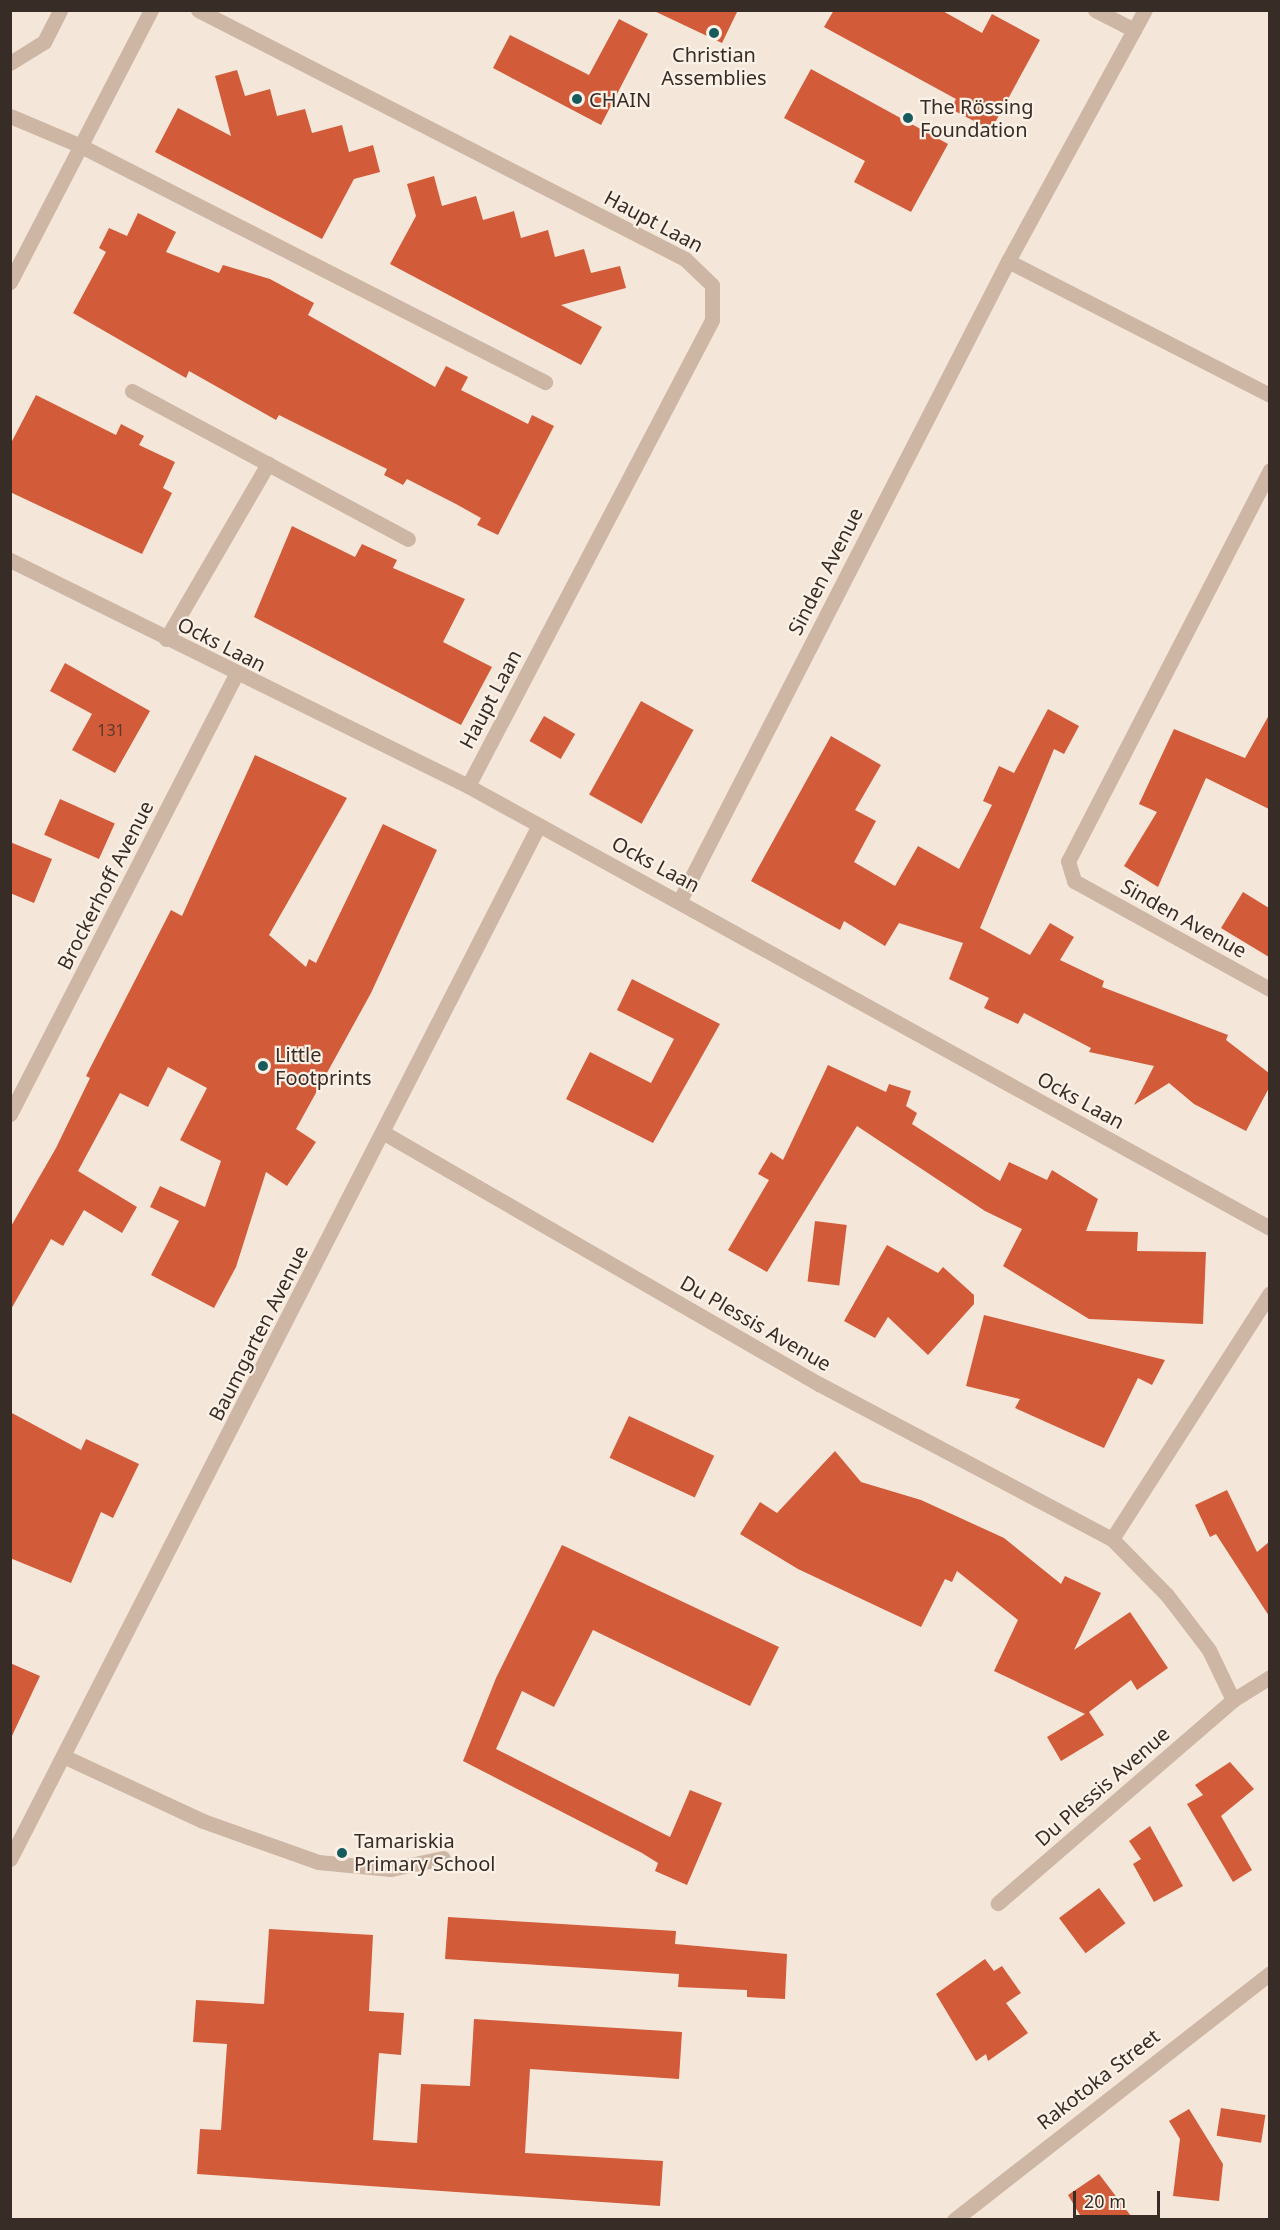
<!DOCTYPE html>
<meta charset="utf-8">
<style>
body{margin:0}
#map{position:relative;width:1280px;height:2230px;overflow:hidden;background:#f4e7da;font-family:"Noto Sans",sans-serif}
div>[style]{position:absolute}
.building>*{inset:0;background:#d25b39;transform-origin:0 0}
.service>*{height:15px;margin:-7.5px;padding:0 7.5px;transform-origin:7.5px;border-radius:7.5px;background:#cdb6a4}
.minor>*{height:15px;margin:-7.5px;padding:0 7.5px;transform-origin:7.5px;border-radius:7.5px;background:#cdb6a4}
.tertiary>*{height:15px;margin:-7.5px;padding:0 7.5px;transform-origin:7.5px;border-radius:7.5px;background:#cdb6a4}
.dots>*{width:16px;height:16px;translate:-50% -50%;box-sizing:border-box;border:3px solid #fbf1e6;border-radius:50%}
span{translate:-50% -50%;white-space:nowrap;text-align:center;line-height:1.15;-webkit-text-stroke:4.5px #fbf1e6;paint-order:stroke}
.number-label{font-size:16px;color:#5e382c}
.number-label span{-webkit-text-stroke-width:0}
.poi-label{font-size:20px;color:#382c27}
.left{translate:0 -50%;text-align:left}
.street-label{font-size:20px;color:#382c27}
.frame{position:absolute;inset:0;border:12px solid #382c27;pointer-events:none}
.scale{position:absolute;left:1073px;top:2191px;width:87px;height:27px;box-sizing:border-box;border:3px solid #382c27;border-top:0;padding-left:8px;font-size:18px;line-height:21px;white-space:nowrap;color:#382c27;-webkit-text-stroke:4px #fbf1e6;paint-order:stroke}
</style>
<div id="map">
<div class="building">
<i style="clip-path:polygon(652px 10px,738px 10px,722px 43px)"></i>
<i style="clip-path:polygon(834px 10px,941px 10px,982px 33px,992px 14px,1040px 40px,991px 130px,951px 109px,956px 99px,824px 27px)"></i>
<i style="clip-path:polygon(619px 19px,648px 34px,601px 125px,493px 68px,510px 35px,589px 75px)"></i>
<i style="clip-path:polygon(811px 69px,948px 144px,911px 212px,854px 182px,865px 161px,784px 118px)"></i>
<i style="clip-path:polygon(237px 70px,245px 96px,270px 89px,277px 116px,305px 109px,312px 133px,342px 125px,349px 152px,373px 145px,380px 172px,354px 179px,322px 239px,155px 152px,178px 108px,231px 136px,215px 76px)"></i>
<i style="clip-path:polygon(434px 176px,442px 206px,476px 196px,483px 220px,514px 211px,521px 238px,548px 230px,555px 257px,584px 249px,591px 273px,620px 266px,626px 288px,561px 305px,602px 327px,581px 365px,390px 264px,416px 216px,407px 184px)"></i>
<i style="clip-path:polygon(138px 213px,176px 232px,166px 252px,219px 273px,223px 265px,270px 279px,314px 303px,308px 315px,435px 387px,446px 366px,468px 377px,461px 390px,528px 424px,532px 415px,554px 426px,498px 535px,477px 525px,481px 518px,456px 504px,407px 479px,403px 485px,384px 475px,387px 469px,279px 415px,276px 420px,189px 371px,186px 378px,73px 313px,106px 252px,99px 248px,109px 228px,127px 236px)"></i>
<i style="clip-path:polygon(36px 395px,116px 435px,121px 424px,144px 436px,139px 445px,175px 462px,163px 488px,172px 493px,142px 554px,10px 492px,10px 445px)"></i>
<i style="clip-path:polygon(292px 526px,355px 557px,362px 544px,397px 560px,393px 568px,465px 599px,443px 642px,492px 667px,461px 725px,254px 617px)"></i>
<i style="clip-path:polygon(65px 663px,150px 711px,115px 773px,72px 750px,92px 714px,50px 691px)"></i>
<i style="left:641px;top:701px;width:60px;height:107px;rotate:29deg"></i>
<i style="clip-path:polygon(1048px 709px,1079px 726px,1064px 754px,1054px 749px,980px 928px,1030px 955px,1050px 923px,1074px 937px,1060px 960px,1104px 981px,1102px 987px,1228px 1035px,1226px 1040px,1269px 1073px,1269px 1088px,1246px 1131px,1194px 1104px,1169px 1083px,1134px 1105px,1154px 1066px,1089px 1052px,1091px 1048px,1024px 1013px,1018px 1024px,984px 1008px,989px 998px,949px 979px,963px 943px,899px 923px,885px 946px,844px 921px,840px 930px,751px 881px,831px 736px,881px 765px,855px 810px,876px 821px,854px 862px,895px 886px,918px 846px,959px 869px,992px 805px,983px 801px,999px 766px,1014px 773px)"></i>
<i style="clip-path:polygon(1269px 715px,1269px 809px,1206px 778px,1158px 887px,1124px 866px,1157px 812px,1139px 804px,1174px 729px,1245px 758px)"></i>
<i style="left:544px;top:716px;width:36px;height:29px;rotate:30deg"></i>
<i style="clip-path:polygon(255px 755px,347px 798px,269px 935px,306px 967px,309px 959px,316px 963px,383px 824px,437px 850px,371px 993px,296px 1129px,316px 1142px,287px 1186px,266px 1172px,236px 1267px,214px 1308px,151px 1275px,179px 1221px,150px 1207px,160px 1186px,205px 1207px,221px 1161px,180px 1140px,207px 1088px,168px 1067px,148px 1107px,120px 1093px,78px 1171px,137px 1207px,122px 1233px,84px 1210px,63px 1246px,51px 1239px,10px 1311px,10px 1228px,56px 1148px,90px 1078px,86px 1076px,171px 910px,182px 916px)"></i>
<i style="left:60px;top:799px;width:60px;height:39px;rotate:24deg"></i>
<i style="clip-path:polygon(10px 842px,52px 859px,34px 903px,10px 893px)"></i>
<i style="clip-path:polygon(1243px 892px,1269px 908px,1269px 957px,1221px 928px)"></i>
<i style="clip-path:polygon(632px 979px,720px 1024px,653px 1143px,566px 1099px,590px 1052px,651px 1083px,674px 1039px,617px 1010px)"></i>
<i style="clip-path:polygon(828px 1065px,886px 1092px,889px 1084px,911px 1091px,906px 1106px,917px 1113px,912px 1124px,1000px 1181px,1009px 1162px,1047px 1180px,1052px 1170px,1098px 1199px,1086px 1231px,1138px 1232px,1137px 1251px,1206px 1252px,1203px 1324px,1089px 1319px,1003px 1266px,1022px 1229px,985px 1211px,857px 1126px,767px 1272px,728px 1250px,769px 1180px,758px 1174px,771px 1152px,783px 1160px)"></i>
<i style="left:815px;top:1221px;width:32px;height:61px;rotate:7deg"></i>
<i style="clip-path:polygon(887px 1245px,938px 1273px,943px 1267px,974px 1295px,974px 1304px,928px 1355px,888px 1317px,875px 1338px,844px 1321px)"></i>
<i style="clip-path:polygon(984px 1315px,1165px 1360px,1152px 1385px,1138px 1378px,1104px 1448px,1015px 1408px,1020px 1399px,966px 1386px)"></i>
<i style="clip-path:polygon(10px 1412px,81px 1450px,86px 1439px,139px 1464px,113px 1518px,101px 1512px,71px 1583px,10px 1558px)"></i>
<i style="left:629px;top:1416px;width:94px;height:46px;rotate:25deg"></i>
<i style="clip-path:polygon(835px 1451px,861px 1482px,921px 1500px,1004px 1538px,1061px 1584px,1065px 1576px,1101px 1593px,1074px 1650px,1130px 1612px,1168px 1668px,1137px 1690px,1131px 1680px,1089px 1712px,1104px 1735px,1061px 1761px,1047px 1737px,1085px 1714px,994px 1671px,1018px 1620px,957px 1571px,952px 1582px,945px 1579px,921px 1627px,798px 1569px,740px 1534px,760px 1502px,777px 1513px)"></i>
<i style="clip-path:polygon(1227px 1490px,1257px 1552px,1269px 1542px,1269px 1616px,1216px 1534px,1210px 1537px,1195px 1505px)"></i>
<i style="clip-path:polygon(562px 1545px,779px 1647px,750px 1706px,593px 1630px,554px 1707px,522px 1691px,496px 1749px,670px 1837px,690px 1790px,722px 1803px,687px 1885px,655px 1871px,658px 1863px,642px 1853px,463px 1761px,496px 1678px)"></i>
<i style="clip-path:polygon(10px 1663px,40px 1676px,10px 1740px)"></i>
<i style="clip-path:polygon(1230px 1762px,1254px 1789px,1221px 1816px,1252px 1870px,1233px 1882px,1187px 1804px,1203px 1795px,1195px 1785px)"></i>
<i style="clip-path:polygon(1150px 1826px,1183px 1886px,1154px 1902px,1133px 1864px,1141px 1859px,1129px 1841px)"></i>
<i style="left:1099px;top:1888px;width:44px;height:50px;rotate:53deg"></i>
<i style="clip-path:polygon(448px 1917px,676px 1931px,675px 1944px,787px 1954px,785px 1999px,747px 1997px,747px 1990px,678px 1987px,679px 1974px,445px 1959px)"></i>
<i style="clip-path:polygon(269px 1929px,373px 1935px,369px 2011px,404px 2013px,401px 2055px,379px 2053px,373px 2140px,417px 2143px,421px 2084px,470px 2086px,474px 2019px,682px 2032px,679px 2079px,530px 2069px,525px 2153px,663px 2161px,660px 2206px,197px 2174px,200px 2129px,221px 2130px,227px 2044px,193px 2042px,196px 2000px,264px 2004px)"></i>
<i style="clip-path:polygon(985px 1959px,994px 1971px,1002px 1966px,1021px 1993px,1006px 2003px,1028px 2033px,988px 2061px,986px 2054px,976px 2061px,936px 1994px)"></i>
<i style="left:1221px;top:2108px;width:45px;height:28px;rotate:9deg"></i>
<i style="clip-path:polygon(1189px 2109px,1223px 2164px,1219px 2201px,1173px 2196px,1180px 2139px,1169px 2121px)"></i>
<i style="clip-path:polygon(1099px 2174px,1134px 2220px,1083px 2220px,1068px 2195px)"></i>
</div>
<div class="service">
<i style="left:10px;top:63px;width:40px;rotate:-32deg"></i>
<i style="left:44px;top:42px;width:36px;rotate:-63deg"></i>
<i style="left:10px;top:116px;width:75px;rotate:22.8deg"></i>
<i style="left:79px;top:145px;width:523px;rotate:26.96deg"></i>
<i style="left:132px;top:391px;width:313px;rotate:28.2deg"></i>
<i style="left:166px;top:639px;width:203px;rotate:-59.8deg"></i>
<i style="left:63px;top:1756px;width:154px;rotate:24.9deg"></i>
<i style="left:203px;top:1821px;width:122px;rotate:19.6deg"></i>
<i style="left:318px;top:1862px;width:73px;rotate:5.5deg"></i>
<i style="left:391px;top:1869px;width:53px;rotate:-11.9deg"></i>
</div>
<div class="minor">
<i style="left:198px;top:10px;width:547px;rotate:27.08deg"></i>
<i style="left:685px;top:259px;width:37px;rotate:44deg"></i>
<i style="left:712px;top:285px;width:35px;rotate:90deg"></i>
<i style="left:712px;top:320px;width:526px;rotate:117.64deg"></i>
<i style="left:1095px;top:10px;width:44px;rotate:27.1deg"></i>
<i style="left:1008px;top:261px;width:294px;rotate:27.1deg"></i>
<i style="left:10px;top:282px;width:306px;rotate:-62.6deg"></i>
<i style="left:1270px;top:470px;width:440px;rotate:117.3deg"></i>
<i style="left:1068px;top:861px;width:21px;rotate:73deg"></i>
<i style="left:1074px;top:881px;width:224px;rotate:28.9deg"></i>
<i style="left:10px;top:560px;width:511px;rotate:26.26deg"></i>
<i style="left:468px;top:786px;width:916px;rotate:28.86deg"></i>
<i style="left:680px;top:900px;width:718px;rotate:-62.83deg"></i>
<i style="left:1008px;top:261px;width:286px;rotate:-61.4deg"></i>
<i style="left:10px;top:1114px;width:494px;rotate:-62.8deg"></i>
<i style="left:384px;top:1133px;width:502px;rotate:29.99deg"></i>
<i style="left:819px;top:1384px;width:331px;rotate:27.9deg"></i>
<i style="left:1112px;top:1539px;width:78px;rotate:45.5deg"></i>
<i style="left:1167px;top:1595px;width:69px;rotate:52.6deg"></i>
<i style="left:1209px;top:1650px;width:55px;rotate:64.4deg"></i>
<i style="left:1233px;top:1700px;width:311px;rotate:139.2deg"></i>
<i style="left:1112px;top:1539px;width:292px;rotate:-57.3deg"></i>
<i style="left:1233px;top:1700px;width:44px;rotate:-31.9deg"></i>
<i style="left:10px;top:1859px;width:1161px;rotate:-62.91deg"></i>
</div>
<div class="tertiary">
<i style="left:954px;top:2220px;width:401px;rotate:-38deg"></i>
</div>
<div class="dots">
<i style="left:714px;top:33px;background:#185b5e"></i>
<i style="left:577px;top:99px;background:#185b5e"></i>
<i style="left:908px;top:118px;background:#185b5e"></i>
<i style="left:263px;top:1066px;background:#185b5e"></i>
<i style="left:342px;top:1853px;background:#185b5e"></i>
</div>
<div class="number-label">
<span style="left:111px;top:730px">131</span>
</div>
<div class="poi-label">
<span style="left:714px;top:66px">Christian<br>Assemblies</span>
<span class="left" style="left:589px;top:99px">CHAIN</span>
<span class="left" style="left:920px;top:118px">The Rössing<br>Foundation</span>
<span class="left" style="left:275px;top:1066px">Little<br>Footprints</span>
<span class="left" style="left:354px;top:1852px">Tamariskia<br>Primary School</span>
</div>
<div class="street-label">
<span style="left:654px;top:221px;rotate:28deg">Haupt Laan</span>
<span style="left:825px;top:571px;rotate:-63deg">Sinden Avenue</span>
<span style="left:222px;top:644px;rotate:27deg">Ocks Laan</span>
<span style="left:490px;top:699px;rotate:-62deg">Haupt Laan</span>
<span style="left:656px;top:864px;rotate:28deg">Ocks Laan</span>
<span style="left:105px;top:885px;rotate:-63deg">Brockerhoff Avenue</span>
<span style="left:1184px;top:918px;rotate:29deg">Sinden Avenue</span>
<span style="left:1081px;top:1100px;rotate:29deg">Ocks Laan</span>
<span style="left:756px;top:1323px;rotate:30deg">Du Plessis Avenue</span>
<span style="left:258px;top:1333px;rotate:-63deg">Baumgarten Avenue</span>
<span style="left:1102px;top:1786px;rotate:-41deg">Du Plessis Avenue</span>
<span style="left:1098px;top:2079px;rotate:-38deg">Rakotoka Street</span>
</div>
<div class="frame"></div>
<div class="scale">20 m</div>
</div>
